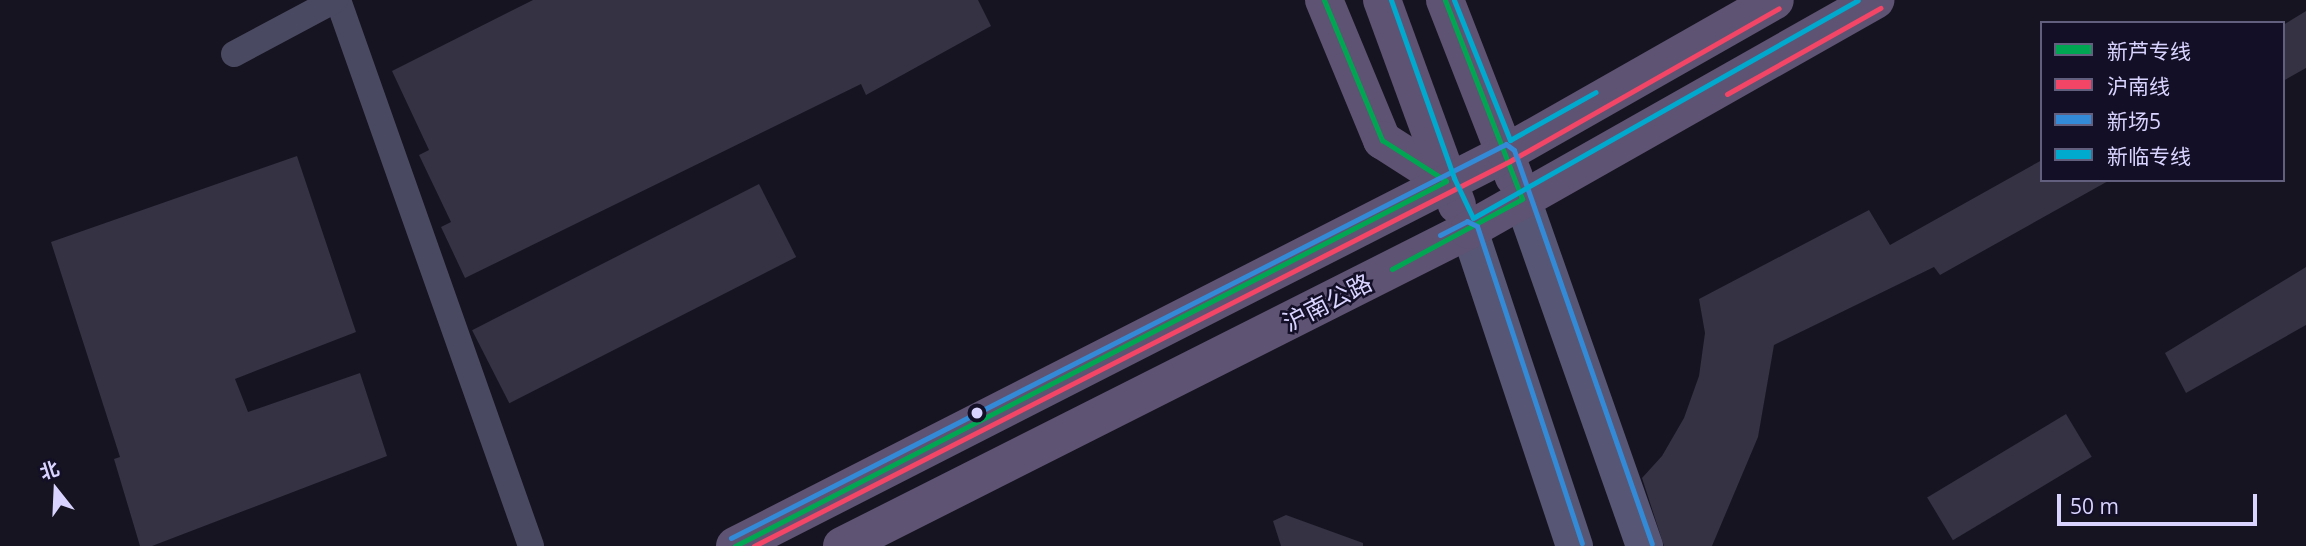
<!DOCTYPE html>
<meta charset="utf-8">
<style>
body{margin:0}
#map{position:relative;width:2306px;height:546px;overflow:hidden;background:#161421;font-family:"Open Sans","Noto Sans SC",sans-serif}
div>[style]{position:absolute}
.building>*{inset:0;background:#343243;transform-origin:0 0}
.minor>*{height:26px;margin:-13px;padding:0 13px;transform-origin:13px;border-radius:13px;background:#4a4962}
.secondary>*{height:37px;margin:-18.5px;padding:0 18.5px;transform-origin:18.5px;border-radius:18.5px;background:#575674}
.primary>*{height:38px;margin:-19px;padding:0 19px;transform-origin:19px;border-radius:19px;background:#5e5373}
.bus-1>*{height:5px;margin:-2.5px;padding:0 2.5px;transform-origin:2.5px;border-radius:2.5px;background:#00a651}
.bus-2>*{height:5px;margin:-2.5px;padding:0 2.5px;transform-origin:2.5px;border-radius:2.5px;background:#f34667}
.bus-3>*{height:5px;margin:-2.5px;padding:0 2.5px;transform-origin:2.5px;border-radius:2.5px;background:#338bd7}
.bus-4>*{height:5px;margin:-2.5px;padding:0 2.5px;transform-origin:2.5px;border-radius:2.5px;background:#00a9ce}
.dots>*{width:19px;height:19px;translate:-50% -50%;box-sizing:border-box;border:4px solid #130f26;border-radius:50%}
span{translate:-50% -50%;white-space:nowrap;text-align:center;line-height:1.15;-webkit-text-stroke:5px #130f26;paint-order:stroke}
.street-label{font-size:24px;color:#d9d4ff}
.legend{position:absolute;left:2040px;top:21px;width:245px;height:161px;box-sizing:border-box;background:#130f26;border:2px solid #625e7d;margin:0;padding:9px 12px;list-style:none;font-size:21px;color:#d9d4ff}
.legend li{display:flex;align-items:center;gap:14px;height:35px}
.legend b{width:35px;border:2px solid #625e7d}
.north{position:absolute;left:21px;top:455px;width:70px;height:70px;-webkit-text-stroke:5px #130f26;paint-order:stroke;rotate:342deg;font-size:19px;font-weight:700;line-height:28px;text-align:center;color:#d9d4ff}
.north::after{content:'';display:block;margin:auto;width:24px;height:32px;background:#d9d4ff;clip-path:polygon(50% 0,100% 100%,50% 72%,0 100%)}
.scale{position:absolute;left:2057px;top:494px;width:200px;height:32px;box-sizing:border-box;border:4px solid #d9d4ff;border-top:0;padding-left:9px;font-size:21px;line-height:24px;white-space:nowrap;color:#d9d4ff;-webkit-text-stroke:5px #130f26;paint-order:stroke}
</style>
<div id="map">
<div class="building">
<i style="clip-path:polygon(533px 0,978px 0,991px 26px,866px 95px,861px 84px,465px 278px,441px 227px,451px 222px,419px 155px,429px 150px,392px 71px)"></i>
<i style="clip-path:polygon(2306px 11px,2306px 68px,2283px 81px,2283px 25px)"></i>
<i style="clip-path:polygon(297px 156px,356px 332px,235px 379px,248px 412px,360px 373px,387px 456px,152px 546px,140px 546px,114px 459px,120px 457px,51px 242px)"></i>
<i style="clip-path:polygon(2042px 160px,2042px 180px,2110px 180px,1940px 275px,1934px 267px,1774px 345px,1758px 437px,1712px 546px,1664px 546px,1642px 478px,1662px 456px,1684px 418px,1699px 376px,1705px 333px,1699px 299px,1869px 210px,1890px 245px)"></i>
<i style="left:759px;top:184px;width:82px;height:322px;rotate:63deg"></i>
<i style="clip-path:polygon(2306px 267px,2306px 325px,2186px 393px,2165px 353px)"></i>
<i style="left:2066px;top:414px;width:50px;height:162px;rotate:59deg"></i>
<i style="clip-path:polygon(1286px 515px,1363px 543px,1363px 546px,1281px 546px,1273px 521px)"></i>
</div>
<div class="minor">
<i style="left:338px;top:0;width:579px;rotate:70.53deg"></i>
<i style="left:234px;top:54px;width:115px;rotate:-28.1deg"></i>
</div>
<div class="secondary">
<i style="left:1522px;top:199px;width:368px;rotate:70.6deg"></i>
<i style="left:1469px;top:230px;width:333px;rotate:71.6deg"></i>
</div>
<div class="primary">
<i style="left:1324px;top:0;width:152px;rotate:67.5deg"></i>
<i style="left:1382px;top:140px;width:76px;rotate:32.6deg"></i>
<i style="left:1382px;top:0;width:218px;rotate:69.9deg"></i>
<i style="left:1445px;top:0;width:190px;rotate:68.7deg"></i>
<i style="left:735px;top:546px;width:865px;rotate:-27.01deg"></i>
<i style="left:1506px;top:153px;width:309px;rotate:-29.6deg"></i>
<i style="left:842px;top:546px;width:702px;rotate:-26.75deg"></i>
<i style="left:1469px;top:230px;width:467px;rotate:-29.5deg"></i>
</div>
<div class="bus-1">
<i style="left:1324px;top:0;width:152px;rotate:67.5deg"></i>
<i style="left:1382px;top:140px;width:76px;rotate:32.6deg"></i>
<i style="left:1445px;top:0;width:213px;rotate:68.8deg"></i>
<i style="left:1392px;top:269px;width:148px;rotate:-28.3deg"></i>
<i style="left:735px;top:546px;width:799px;rotate:-27.17deg"></i>
</div>
<div class="bus-2">
<i style="left:1727px;top:94px;width:176px;rotate:-29.3deg"></i>
<i style="left:754px;top:546px;width:848px;rotate:-26.99deg"></i>
<i style="left:1510px;top:161px;width:309px;rotate:-29.6deg"></i>
</div>
<div class="bus-3">
<i style="left:1440px;top:235px;width:30px;rotate:-27deg"></i>
<i style="left:1467px;top:221px;width:11px;rotate:27deg"></i>
<i style="left:1477px;top:226px;width:334px;rotate:71.7deg"></i>
<i style="left:731px;top:538px;width:869px;rotate:-26.95deg"></i>
<i style="left:1506px;top:144px;width:10px;rotate:37deg"></i>
<i style="left:1514px;top:150px;width:417px;rotate:70.7deg"></i>
</div>
<div class="bus-4">
<i style="left:1391px;top:0;width:189px;rotate:70.5deg"></i>
<i style="left:1454px;top:178px;width:44px;rotate:64.6deg"></i>
<i style="left:1473px;top:218px;width:442px;rotate:-29.5deg"></i>
<i style="left:1454px;top:0;width:151px;rotate:68.2deg"></i>
<i style="left:1510px;top:140px;width:98px;rotate:-29.2deg"></i>
</div>
<div class="dots">
<i style="left:977px;top:413px;background:#d9d4ff"></i>
</div>
<div class="street-label">
<span style="left:1327px;top:302px;rotate:-27deg">沪南公路</span>
</div>
<ul class="legend">
<li><b style="height:9px;background:#00a651"></b>新芦专线</li>
<li><b style="height:9px;background:#f34667"></b>沪南线</li>
<li><b style="height:9px;background:#338bd7"></b>新场5</li>
<li><b style="height:9px;background:#00a9ce"></b>新临专线</li>
</ul>
<div class="north">北</div>
<div class="scale">50 m</div>
</div>
